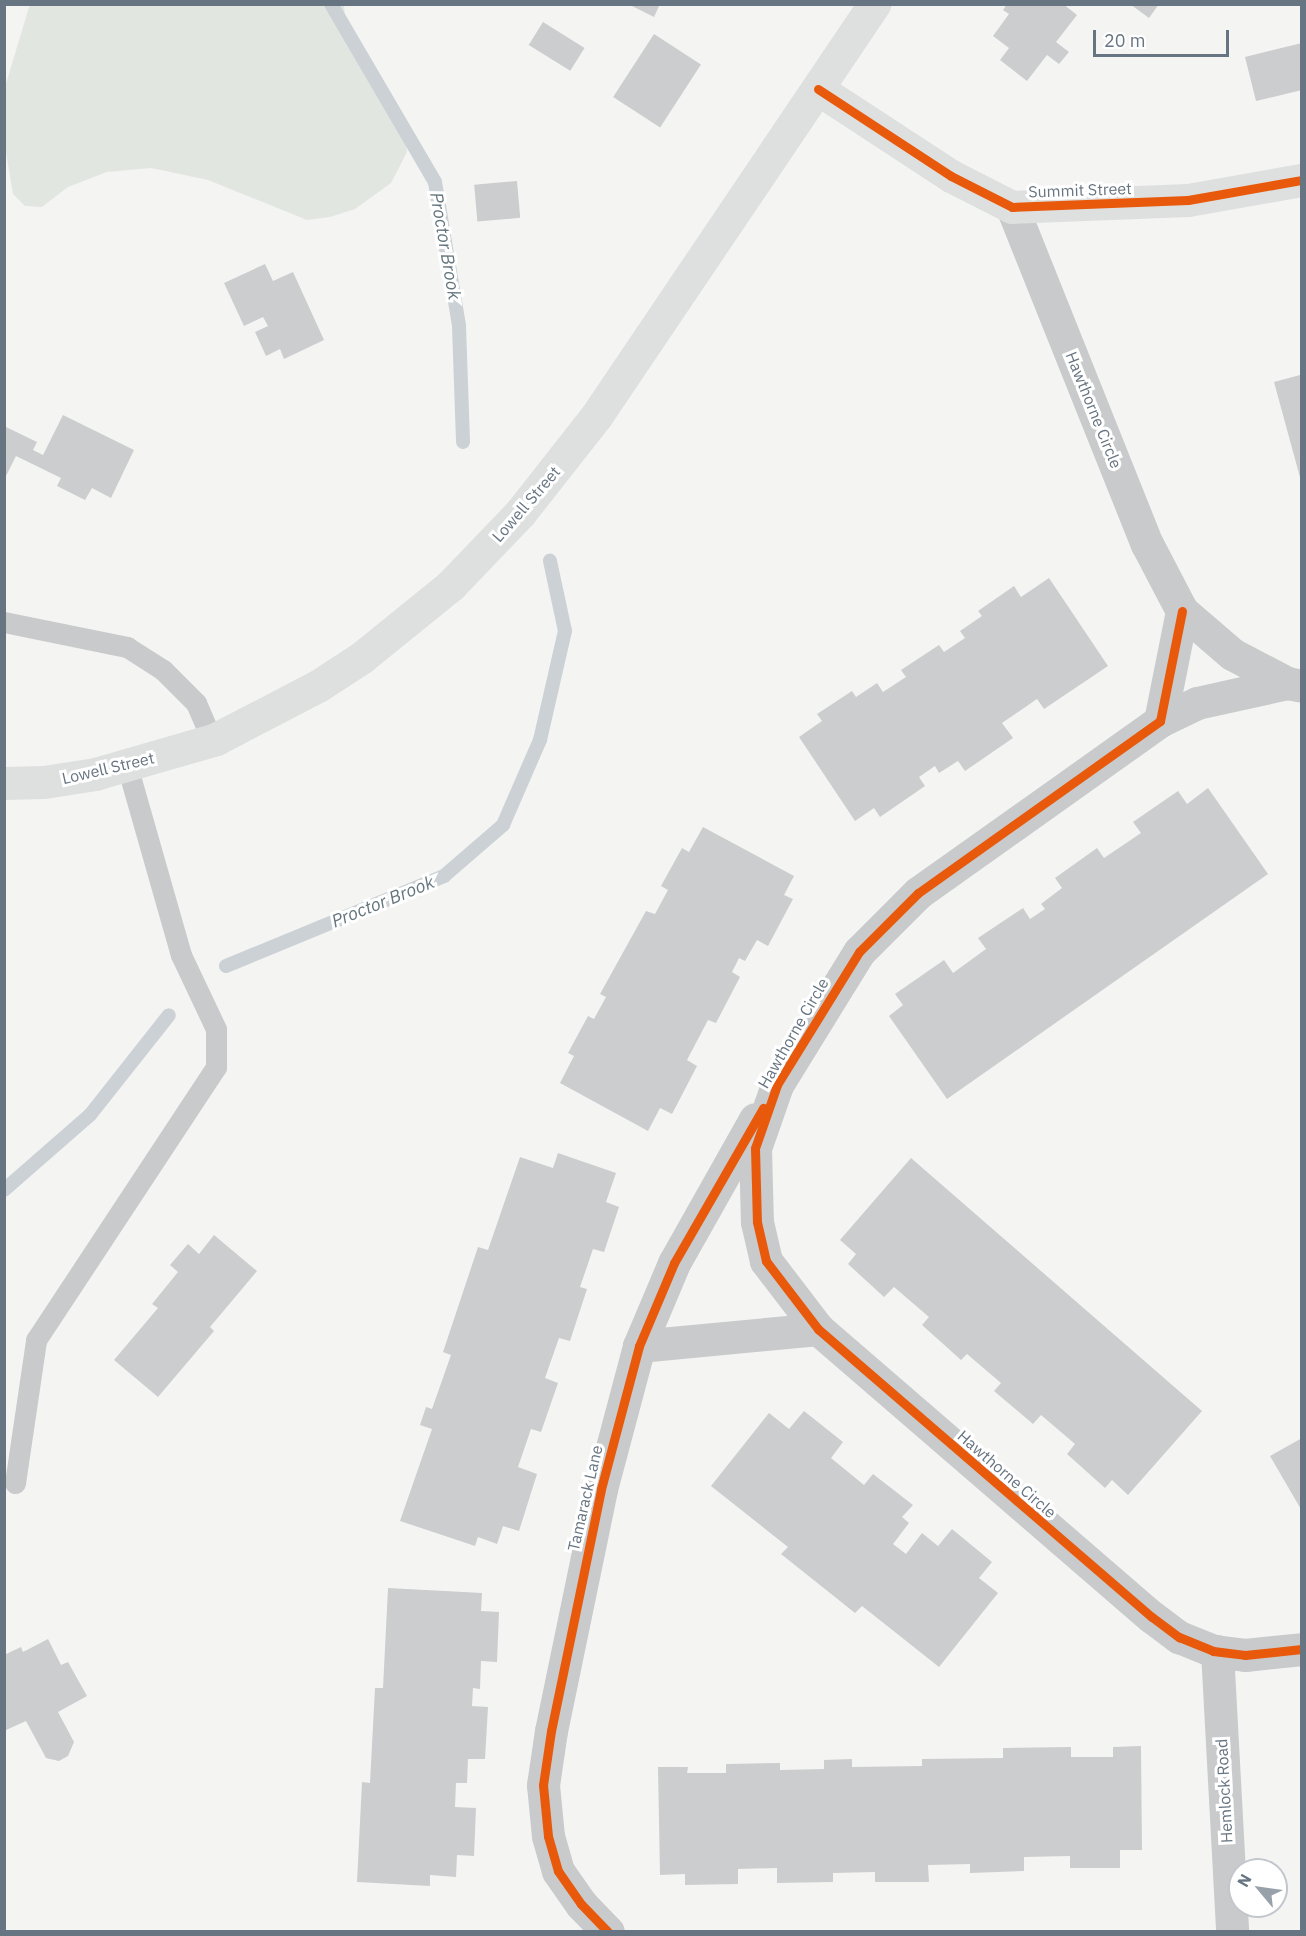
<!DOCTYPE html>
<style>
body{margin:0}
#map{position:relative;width:1306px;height:1936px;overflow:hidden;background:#f4f4f3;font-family:"IBM Plex Sans",sans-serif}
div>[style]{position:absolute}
.green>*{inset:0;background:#e2e6e1}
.stream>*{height:14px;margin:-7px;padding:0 7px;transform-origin:7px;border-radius:7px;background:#cbd1d5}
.building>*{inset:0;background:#cccdce;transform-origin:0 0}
.lane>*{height:21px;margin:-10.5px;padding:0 10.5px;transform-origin:10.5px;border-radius:10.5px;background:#c9cacb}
.street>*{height:33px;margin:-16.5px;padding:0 16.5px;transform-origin:16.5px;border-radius:16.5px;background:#c9cacb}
.secondary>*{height:33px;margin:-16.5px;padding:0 16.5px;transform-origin:16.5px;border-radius:16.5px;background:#dedfdf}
.cycleway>*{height:9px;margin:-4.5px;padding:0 4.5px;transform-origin:4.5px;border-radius:4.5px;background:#e8590c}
span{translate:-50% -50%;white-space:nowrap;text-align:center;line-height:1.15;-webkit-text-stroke:6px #fff;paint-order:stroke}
.street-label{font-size:16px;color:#677481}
.water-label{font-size:18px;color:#63757d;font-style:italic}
.frame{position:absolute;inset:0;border:6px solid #677481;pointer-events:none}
.north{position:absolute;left:1228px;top:1858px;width:60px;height:60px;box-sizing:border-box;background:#fff;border:2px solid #c2c7cd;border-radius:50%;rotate:299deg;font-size:16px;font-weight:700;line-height:24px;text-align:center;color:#677481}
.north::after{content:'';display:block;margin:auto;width:21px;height:27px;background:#98a1a9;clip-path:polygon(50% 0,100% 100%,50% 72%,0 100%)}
.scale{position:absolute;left:1093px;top:30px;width:136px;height:27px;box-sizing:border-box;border:3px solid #677481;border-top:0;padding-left:8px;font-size:18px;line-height:21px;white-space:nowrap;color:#677481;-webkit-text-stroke:4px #fff;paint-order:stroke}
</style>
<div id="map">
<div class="green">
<i style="clip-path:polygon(30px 4px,344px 5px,345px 19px,405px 130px,407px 152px,391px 183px,355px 209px,330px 217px,307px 220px,208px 180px,151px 168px,107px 172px,68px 187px,42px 207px,25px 206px,13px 194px,5px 147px,5px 87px)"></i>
</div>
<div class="stream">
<i style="left:331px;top:4px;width:206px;rotate:59.7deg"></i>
<i style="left:435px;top:182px;width:146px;rotate:80.5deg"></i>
<i style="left:459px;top:326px;width:116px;rotate:88deg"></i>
<i style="left:226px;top:966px;width:236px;rotate:-22.4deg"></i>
<i style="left:444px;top:876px;width:78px;rotate:-40.8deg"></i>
<i style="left:503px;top:825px;width:93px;rotate:-66.5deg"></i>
<i style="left:540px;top:740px;width:112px;rotate:-77.1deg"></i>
<i style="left:565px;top:631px;width:72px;rotate:-102.1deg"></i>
<i style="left:4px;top:1190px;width:114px;rotate:-41.1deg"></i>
<i style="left:90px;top:1115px;width:127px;rotate:-51.7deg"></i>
</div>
<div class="building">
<i style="clip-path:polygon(628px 4px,660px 4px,654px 17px)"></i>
<i style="clip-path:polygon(1007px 4px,1063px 4px,1077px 15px,1056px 42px,1069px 52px,1059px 64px,1047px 55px,1027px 81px,1000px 60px,1009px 48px,993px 36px,1009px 14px,1003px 10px)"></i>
<i style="clip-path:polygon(1130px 4px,1159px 4px,1149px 18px)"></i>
<i style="left:543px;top:22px;width:49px;height:27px;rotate:32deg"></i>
<i style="left:654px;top:34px;width:56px;height:75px;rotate:33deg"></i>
<i style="clip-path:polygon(1302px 43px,1302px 90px,1256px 101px,1245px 57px)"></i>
<i style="left:517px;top:181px;width:37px;height:43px;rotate:85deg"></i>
<i style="clip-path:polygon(265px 264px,273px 281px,293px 272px,324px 340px,284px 359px,280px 349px,266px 356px,255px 332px,268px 326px,263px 317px,244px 326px,224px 283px)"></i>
<i style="clip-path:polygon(1300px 375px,1302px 381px,1301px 481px,1274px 382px)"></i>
<i style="clip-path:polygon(63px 415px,134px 450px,111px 498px,92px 488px,85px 500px,57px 486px,61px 478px,16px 456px,4px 480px,4px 426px,37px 442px,33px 450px,43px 455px)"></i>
<i style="clip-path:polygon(1049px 578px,1108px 666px,1044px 709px,1037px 699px,1002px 723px,1013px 738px,965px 771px,958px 761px,939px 773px,935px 766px,919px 777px,925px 786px,880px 817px,874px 808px,855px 821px,799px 737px,822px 721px,817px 714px,852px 691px,856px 697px,877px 683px,883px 692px,906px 677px,901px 670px,939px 645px,944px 652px,965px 638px,960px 631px,982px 616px,978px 611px,1014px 586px,1021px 597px)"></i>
<i style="clip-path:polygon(1208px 788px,1268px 874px,947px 1099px,889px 1016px,903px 1005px,895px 994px,944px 960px,953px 973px,986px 949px,978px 938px,1023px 908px,1030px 919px,1045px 909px,1041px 904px,1062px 888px,1055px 878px,1097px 848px,1104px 858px,1141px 833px,1133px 822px,1178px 791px,1187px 804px)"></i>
<i style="clip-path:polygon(703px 827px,794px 876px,784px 895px,793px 899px,768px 946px,757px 940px,745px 961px,739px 958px,732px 972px,740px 977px,716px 1023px,708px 1020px,687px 1060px,697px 1066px,672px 1114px,660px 1108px,648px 1131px,560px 1083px,574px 1056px,568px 1053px,588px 1016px,594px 1019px,606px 997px,600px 994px,646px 911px,655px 914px,668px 890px,661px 886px,682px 848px,689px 852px)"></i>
<i style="clip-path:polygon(558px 1153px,616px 1173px,606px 1202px,619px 1207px,604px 1252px,593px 1249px,580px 1287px,587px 1289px,570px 1341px,559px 1338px,545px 1378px,558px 1383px,541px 1432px,531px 1429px,518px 1467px,537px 1474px,519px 1531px,503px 1526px,497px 1544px,478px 1537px,475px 1546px,400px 1521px,432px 1429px,420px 1425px,426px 1407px,432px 1409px,451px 1355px,443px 1352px,478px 1247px,488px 1250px,520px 1157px,553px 1168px)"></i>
<i style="clip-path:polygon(911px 1158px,1202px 1411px,1128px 1495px,1112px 1480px,1105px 1488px,1067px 1454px,1075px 1444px,1041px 1415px,1033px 1424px,994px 1391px,1001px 1383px,967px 1354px,961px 1360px,922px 1325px,929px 1317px,894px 1287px,884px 1297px,848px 1264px,856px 1254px,840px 1240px)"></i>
<i style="clip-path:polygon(214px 1235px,257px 1271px,210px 1327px,214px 1331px,158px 1397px,114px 1360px,158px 1308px,152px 1304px,178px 1272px,170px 1265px,188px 1244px,199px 1254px)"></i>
<i style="clip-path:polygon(804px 1411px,843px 1442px,831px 1458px,864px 1485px,873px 1474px,913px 1505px,902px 1517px,909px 1523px,893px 1544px,906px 1554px,922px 1533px,938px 1546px,952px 1529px,992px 1562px,979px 1578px,998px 1593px,939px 1667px,862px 1606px,855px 1613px,781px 1554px,788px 1547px,711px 1486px,769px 1413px,789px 1429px)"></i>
<i style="clip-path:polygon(1302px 1438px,1302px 1511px,1270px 1456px)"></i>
<i style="clip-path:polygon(388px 1588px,482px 1593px,481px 1611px,499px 1612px,497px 1662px,481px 1661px,480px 1689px,473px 1688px,472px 1706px,488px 1707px,485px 1759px,468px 1759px,467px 1783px,456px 1783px,455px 1807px,476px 1808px,474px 1856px,457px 1855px,456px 1877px,430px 1875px,430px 1886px,357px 1882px,362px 1782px,370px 1783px,375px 1688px,383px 1688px)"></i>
<i style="clip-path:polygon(48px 1639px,61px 1665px,68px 1662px,87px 1696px,58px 1712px,74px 1742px,68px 1756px,59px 1761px,46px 1758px,26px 1721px,4px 1731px,4px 1655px,21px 1647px,23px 1652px)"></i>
<i style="clip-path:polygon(1141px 1746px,1142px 1850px,1120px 1850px,1120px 1868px,1070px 1868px,1070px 1856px,1024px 1857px,1024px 1871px,970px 1873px,970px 1864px,928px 1865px,929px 1882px,875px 1882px,875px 1872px,833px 1873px,833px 1882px,777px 1883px,777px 1868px,738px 1869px,738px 1884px,685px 1885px,685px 1874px,660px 1875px,658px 1767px,688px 1767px,687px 1773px,726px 1773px,726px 1764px,780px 1763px,780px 1770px,824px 1769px,824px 1760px,852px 1759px,852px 1767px,922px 1766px,922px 1759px,1003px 1758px,1003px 1748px,1071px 1747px,1071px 1757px,1113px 1757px,1113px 1747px)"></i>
</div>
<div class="lane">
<i style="left:4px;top:622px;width:126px;rotate:11.5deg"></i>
<i style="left:127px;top:647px;width:43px;rotate:32.6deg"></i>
<i style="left:163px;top:670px;width:47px;rotate:45deg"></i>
<i style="left:196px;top:703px;width:40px;rotate:66.6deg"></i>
<i style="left:15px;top:1483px;width:145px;rotate:-81.6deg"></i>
<i style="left:36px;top:1340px;width:327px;rotate:-56.6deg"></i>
<i style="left:216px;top:1067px;width:38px;rotate:-90deg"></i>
<i style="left:216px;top:1029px;width:82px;rotate:-115.3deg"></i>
<i style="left:181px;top:955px;width:198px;rotate:-105.9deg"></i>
</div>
<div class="street">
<i style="left:1012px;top:207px;width:363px;rotate:68.2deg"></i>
<i style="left:1147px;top:544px;width:76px;rotate:62.4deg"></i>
<i style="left:1182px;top:611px;width:66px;rotate:40.7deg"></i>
<i style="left:1232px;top:654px;width:62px;rotate:27.8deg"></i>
<i style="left:1287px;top:683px;width:15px;rotate:11deg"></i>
<i style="left:1182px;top:611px;width:112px;rotate:101.3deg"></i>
<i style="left:1160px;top:721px;width:297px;rotate:144.6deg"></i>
<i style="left:918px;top:893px;width:83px;rotate:135deg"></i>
<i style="left:859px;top:952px;width:156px;rotate:121.7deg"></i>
<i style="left:777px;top:1085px;width:67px;rotate:109.2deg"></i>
<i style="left:755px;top:1148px;width:74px;rotate:88.5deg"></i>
<i style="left:757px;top:1222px;width:40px;rotate:77deg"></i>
<i style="left:766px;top:1261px;width:86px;rotate:52.6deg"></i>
<i style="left:818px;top:1329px;width:441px;rotate:40.8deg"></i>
<i style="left:1152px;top:1617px;width:34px;rotate:37deg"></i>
<i style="left:1179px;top:1637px;width:37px;rotate:22deg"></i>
<i style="left:1213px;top:1651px;width:32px;rotate:7deg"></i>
<i style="left:1245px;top:1655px;width:57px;rotate:-6deg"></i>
<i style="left:1160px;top:721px;width:41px;rotate:-25.9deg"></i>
<i style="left:1197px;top:703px;width:92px;rotate:-12.5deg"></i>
<i style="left:639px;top:1346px;width:180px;rotate:-5.4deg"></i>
<i style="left:1217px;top:1651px;width:281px;rotate:86.9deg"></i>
<i style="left:608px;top:1932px;width:39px;rotate:-134deg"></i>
<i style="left:581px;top:1904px;width:40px;rotate:-124.9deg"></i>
<i style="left:558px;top:1871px;width:36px;rotate:-106deg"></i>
<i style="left:548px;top:1836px;width:51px;rotate:-95.6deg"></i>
<i style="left:543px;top:1785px;width:55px;rotate:-81.6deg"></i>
<i style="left:551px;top:1731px;width:247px;rotate:-78.3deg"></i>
<i style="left:601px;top:1489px;width:148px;rotate:-75.1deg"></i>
<i style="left:639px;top:1346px;width:90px;rotate:-67.1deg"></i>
<i style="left:674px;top:1263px;width:165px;rotate:-60.6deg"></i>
</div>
<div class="secondary">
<i style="left:818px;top:89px;width:159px;rotate:33.2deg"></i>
<i style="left:951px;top:176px;width:68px;rotate:26.9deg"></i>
<i style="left:1012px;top:207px;width:176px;rotate:-2.3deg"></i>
<i style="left:1188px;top:200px;width:116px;rotate:-10deg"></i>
<i style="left:4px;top:783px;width:40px;rotate:-1.4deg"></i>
<i style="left:44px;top:782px;width:52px;rotate:-8.9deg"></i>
<i style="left:95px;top:774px;width:126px;rotate:-16.1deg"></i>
<i style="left:216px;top:739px;width:115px;rotate:-27.5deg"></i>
<i style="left:318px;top:686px;width:51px;rotate:-33.1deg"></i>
<i style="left:361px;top:658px;width:116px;rotate:-39deg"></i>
<i style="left:451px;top:585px;width:100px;rotate:-46.2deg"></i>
<i style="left:520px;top:513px;width:125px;rotate:-51.8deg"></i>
<i style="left:597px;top:415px;width:496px;rotate:-56deg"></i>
</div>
<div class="cycleway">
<i style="left:818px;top:89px;width:159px;rotate:33.2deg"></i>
<i style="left:951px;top:176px;width:68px;rotate:26.9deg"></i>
<i style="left:1012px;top:207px;width:176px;rotate:-2.3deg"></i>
<i style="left:1188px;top:200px;width:116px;rotate:-10deg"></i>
<i style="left:1182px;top:611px;width:112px;rotate:101.3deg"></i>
<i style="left:1160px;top:721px;width:297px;rotate:144.6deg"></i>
<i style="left:918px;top:893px;width:83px;rotate:135deg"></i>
<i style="left:859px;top:952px;width:156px;rotate:121.7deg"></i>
<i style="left:777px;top:1085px;width:67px;rotate:109.2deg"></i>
<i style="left:755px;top:1148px;width:74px;rotate:88.5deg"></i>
<i style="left:757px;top:1222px;width:40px;rotate:77deg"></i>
<i style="left:766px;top:1261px;width:86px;rotate:52.6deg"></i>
<i style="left:818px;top:1329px;width:441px;rotate:40.8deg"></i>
<i style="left:1152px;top:1617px;width:34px;rotate:37deg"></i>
<i style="left:1179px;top:1637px;width:37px;rotate:22deg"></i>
<i style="left:1213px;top:1651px;width:32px;rotate:7deg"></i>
<i style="left:1245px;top:1655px;width:57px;rotate:-6deg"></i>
<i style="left:608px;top:1932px;width:39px;rotate:-134deg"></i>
<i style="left:581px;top:1904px;width:40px;rotate:-124.9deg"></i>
<i style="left:558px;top:1871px;width:36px;rotate:-106deg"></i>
<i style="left:548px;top:1836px;width:51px;rotate:-95.6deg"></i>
<i style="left:543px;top:1785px;width:55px;rotate:-81.6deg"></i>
<i style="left:551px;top:1731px;width:247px;rotate:-78.3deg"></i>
<i style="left:601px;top:1489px;width:148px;rotate:-75.1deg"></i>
<i style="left:639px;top:1346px;width:90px;rotate:-67.1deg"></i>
<i style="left:674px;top:1263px;width:179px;rotate:-60.1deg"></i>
</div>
<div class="street-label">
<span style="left:1080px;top:190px;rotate:-2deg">Summit Street</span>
<span style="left:1094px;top:410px;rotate:68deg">Hawthorne Circle</span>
<span style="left:526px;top:504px;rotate:-49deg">Lowell Street</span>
<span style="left:108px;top:768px;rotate:-13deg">Lowell Street</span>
<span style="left:793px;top:1033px;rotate:-60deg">Hawthorne Circle</span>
<span style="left:1007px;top:1474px;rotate:41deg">Hawthorne Circle</span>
<span style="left:585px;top:1498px;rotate:-77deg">Tamarack Lane</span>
<span style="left:1224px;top:1791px;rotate:-93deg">Hemlock Road</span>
</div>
<div class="water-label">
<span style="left:445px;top:246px;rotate:80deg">Proctor Brook</span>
<span style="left:383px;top:902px;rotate:-22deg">Proctor Brook</span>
</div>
<div class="frame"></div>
<div class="north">N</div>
<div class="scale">20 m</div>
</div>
